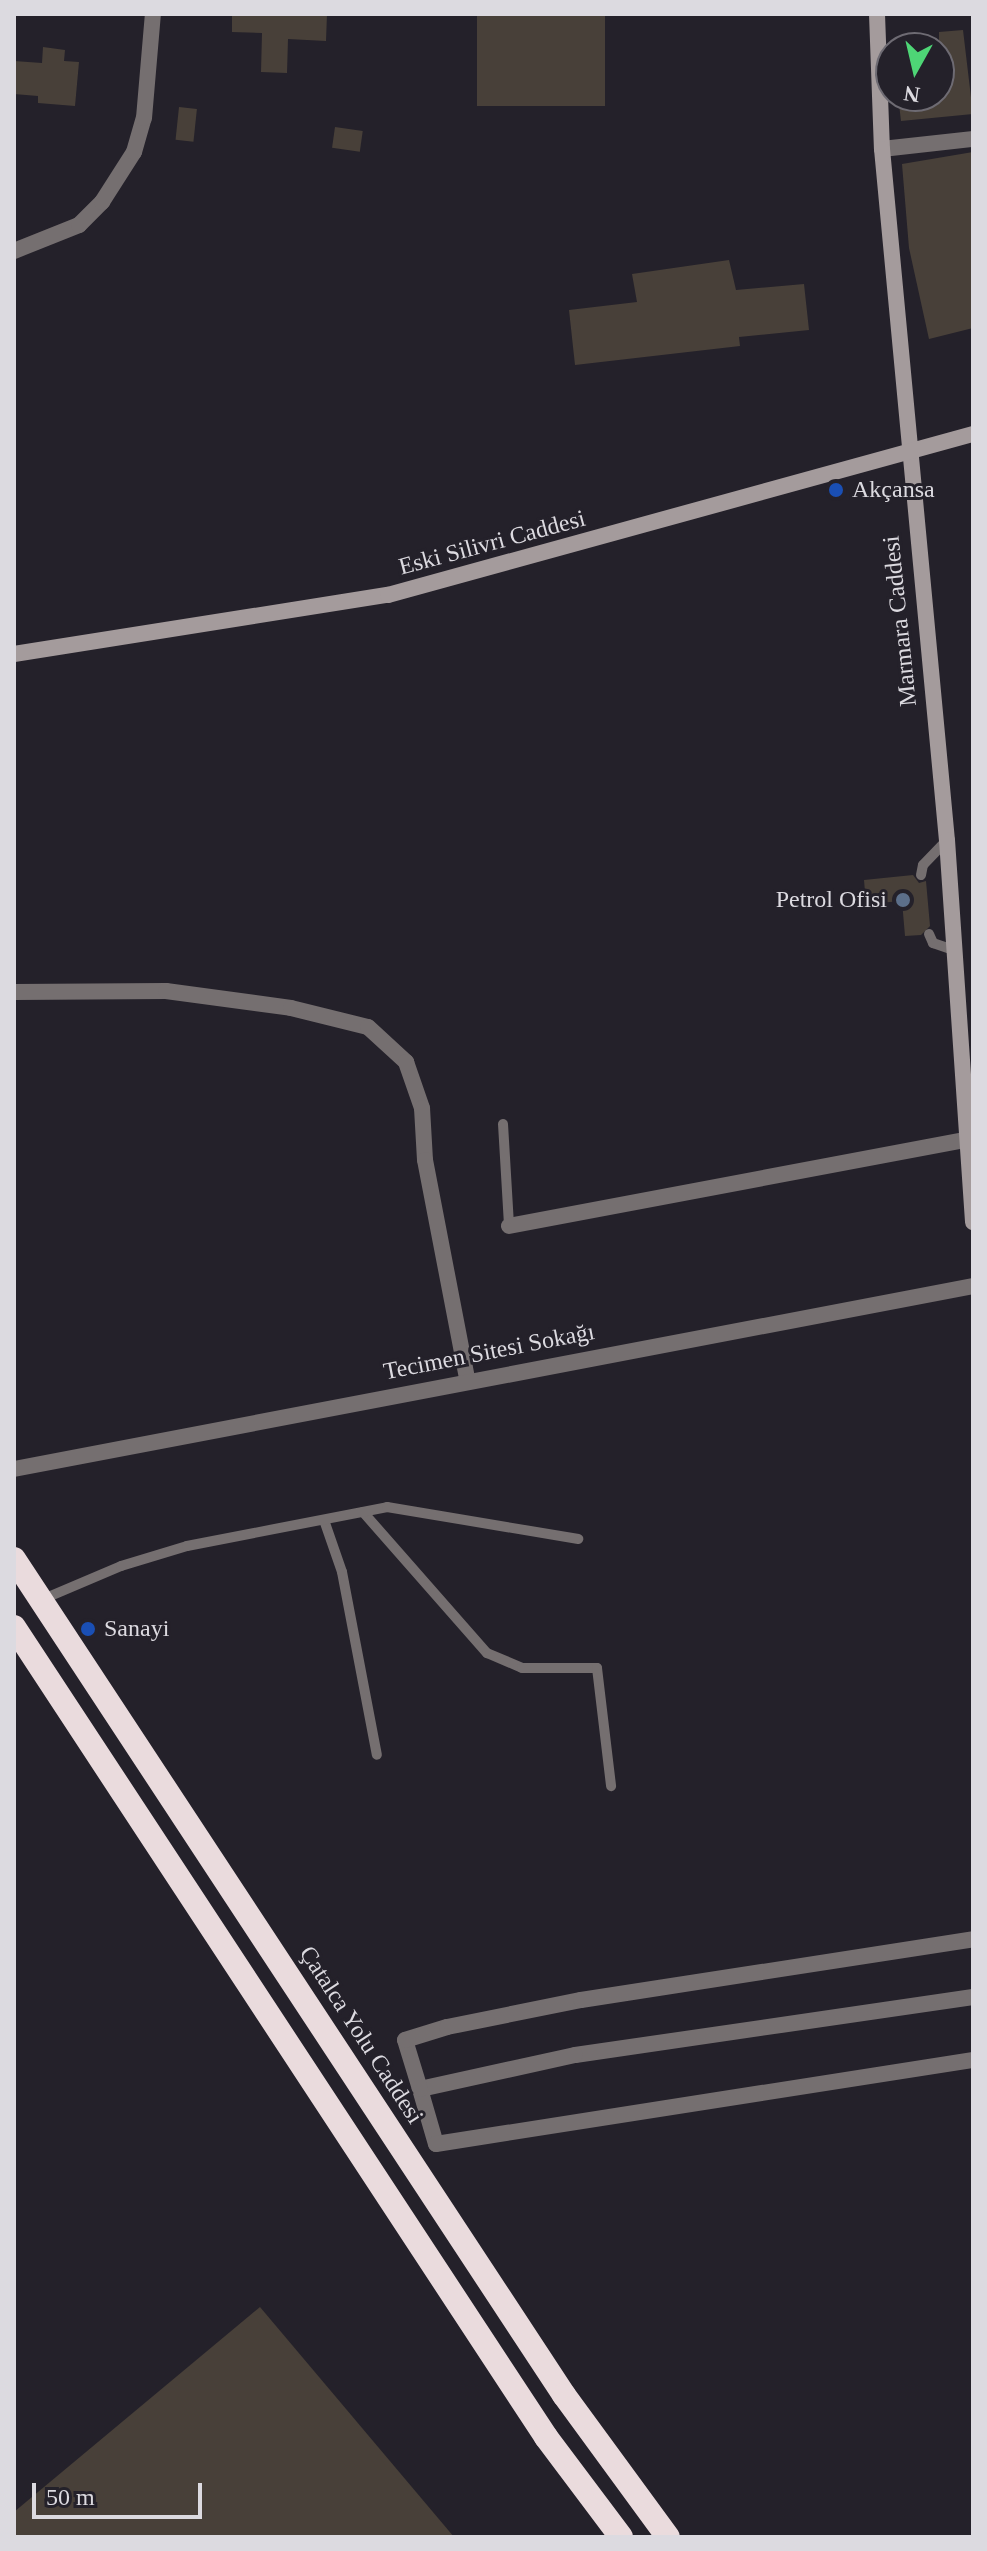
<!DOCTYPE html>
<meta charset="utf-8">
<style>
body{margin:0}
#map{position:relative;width:987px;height:2551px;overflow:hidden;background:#24212a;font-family:Georgia,serif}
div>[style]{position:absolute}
.building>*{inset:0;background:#484039;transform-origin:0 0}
.lane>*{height:10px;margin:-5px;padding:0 5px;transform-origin:5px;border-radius:5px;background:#756f70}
.street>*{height:16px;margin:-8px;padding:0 8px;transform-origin:8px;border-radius:8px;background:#756f70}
.secondary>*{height:16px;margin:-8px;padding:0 8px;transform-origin:8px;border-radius:8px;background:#a49b9c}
.highway>*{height:24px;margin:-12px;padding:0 12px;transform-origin:12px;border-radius:12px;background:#eadbdd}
.dots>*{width:22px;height:22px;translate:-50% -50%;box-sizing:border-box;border:4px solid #24212a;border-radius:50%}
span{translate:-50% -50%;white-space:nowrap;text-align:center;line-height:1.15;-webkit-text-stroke:6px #24212a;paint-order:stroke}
.poi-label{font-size:24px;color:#dcdae0}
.left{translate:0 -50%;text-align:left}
.right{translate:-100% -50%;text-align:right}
.street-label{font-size:24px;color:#dcdae0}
.frame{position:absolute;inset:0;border:16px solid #dcdae0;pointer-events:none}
.north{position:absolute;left:875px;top:32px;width:80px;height:80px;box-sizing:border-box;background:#24212a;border:2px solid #6e6b73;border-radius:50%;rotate:188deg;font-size:22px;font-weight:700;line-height:32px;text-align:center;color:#dcdae0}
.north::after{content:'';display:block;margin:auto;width:28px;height:36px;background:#4ed676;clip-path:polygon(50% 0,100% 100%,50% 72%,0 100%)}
.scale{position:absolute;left:32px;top:2483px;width:170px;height:36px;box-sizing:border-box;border:4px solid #dcdae0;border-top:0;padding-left:10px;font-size:24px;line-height:28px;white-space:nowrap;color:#dcdae0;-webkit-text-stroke:6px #24212a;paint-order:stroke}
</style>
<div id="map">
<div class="building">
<i style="clip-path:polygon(232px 14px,327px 14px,326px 41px,288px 39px,287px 73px,261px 72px,262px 33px,232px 32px)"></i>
<i style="left:477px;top:14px;width:128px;height:92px"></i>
<i style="clip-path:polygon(963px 30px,973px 114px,901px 121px,898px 96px,939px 96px,939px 32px)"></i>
<i style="clip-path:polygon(43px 47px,65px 50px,64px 61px,79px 62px,75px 106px,38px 103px,38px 96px,14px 94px,14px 61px,42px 63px)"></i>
<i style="left:179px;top:107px;width:18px;height:33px;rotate:6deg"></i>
<i style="left:335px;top:127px;width:28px;height:21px;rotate:8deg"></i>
<i style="clip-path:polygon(973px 152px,973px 328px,929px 339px,909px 248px,902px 164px)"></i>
<i style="clip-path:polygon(729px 260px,736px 290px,804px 284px,809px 330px,739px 337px,740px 346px,575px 365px,569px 310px,637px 302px,632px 274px)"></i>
<i style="clip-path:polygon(913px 875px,919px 883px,926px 881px,930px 926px,921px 935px,905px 936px,902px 901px,866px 904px,864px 880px)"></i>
<i style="clip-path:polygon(260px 2307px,454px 2537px,14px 2537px,14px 2512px)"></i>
</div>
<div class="lane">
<i style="left:921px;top:875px;width:10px;rotate:-79deg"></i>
<i style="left:923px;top:865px;width:35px;rotate:-46deg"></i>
<i style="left:929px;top:934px;width:10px;rotate:66deg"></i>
<i style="left:933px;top:943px;width:24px;rotate:19deg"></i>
<i style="left:503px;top:1124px;width:102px;rotate:86.6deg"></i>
<i style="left:363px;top:1512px;width:188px;rotate:48.7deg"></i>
<i style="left:487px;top:1653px;width:38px;rotate:23deg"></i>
<i style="left:522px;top:1668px;width:75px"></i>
<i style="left:597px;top:1668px;width:119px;rotate:83.2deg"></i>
<i style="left:324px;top:1520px;width:55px;rotate:70.9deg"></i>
<i style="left:342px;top:1572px;width:186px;rotate:79.2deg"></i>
<i style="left:41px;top:1600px;width:87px;rotate:-23deg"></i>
<i style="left:121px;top:1566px;width:69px;rotate:-16.9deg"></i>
<i style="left:187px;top:1546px;width:204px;rotate:-11deg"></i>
<i style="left:387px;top:1507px;width:194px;rotate:9.5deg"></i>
</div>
<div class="street">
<i style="left:882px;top:149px;width:92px;rotate:-6.3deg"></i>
<i style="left:14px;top:251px;width:70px;rotate:-21.8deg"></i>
<i style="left:79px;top:225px;width:33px;rotate:-45deg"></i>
<i style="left:102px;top:202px;width:59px;rotate:-57.4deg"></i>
<i style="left:134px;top:152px;width:35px;rotate:-74deg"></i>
<i style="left:144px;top:118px;width:104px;rotate:-85.1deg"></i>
<i style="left:14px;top:992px;width:152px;rotate:-0.4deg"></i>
<i style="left:166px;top:991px;width:126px;rotate:7.7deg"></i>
<i style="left:291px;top:1008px;width:79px;rotate:13.9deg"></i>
<i style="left:368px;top:1027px;width:52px;rotate:42.6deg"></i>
<i style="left:406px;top:1062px;width:49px;rotate:70.8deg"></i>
<i style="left:422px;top:1108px;width:52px;rotate:86.7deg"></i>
<i style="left:425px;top:1160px;width:223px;rotate:79.1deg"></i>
<i style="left:509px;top:1226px;width:467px;rotate:-10.7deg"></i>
<i style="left:14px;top:1469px;width:976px;rotate:-10.8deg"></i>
<i style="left:973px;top:1997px;width:402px;rotate:171.7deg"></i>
<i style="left:575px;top:2055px;width:159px;rotate:167.6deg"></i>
<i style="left:420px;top:2089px;width:57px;rotate:73.8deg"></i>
<i style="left:436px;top:2144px;width:544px;rotate:-8.89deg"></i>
<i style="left:420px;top:2089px;width:51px;rotate:-107deg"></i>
<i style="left:405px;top:2040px;width:44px;rotate:-17.2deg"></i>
<i style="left:447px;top:2027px;width:137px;rotate:-11.4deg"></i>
<i style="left:581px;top:2000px;width:397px;rotate:-8.8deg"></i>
</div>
<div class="secondary">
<i style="left:877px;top:14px;width:135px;rotate:87.9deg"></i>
<i style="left:882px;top:149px;width:694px;rotate:84.63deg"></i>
<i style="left:947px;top:840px;width:383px;rotate:86.1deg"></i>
<i style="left:14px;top:654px;width:379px;rotate:-9deg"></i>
<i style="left:388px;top:595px;width:607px;rotate:-15.39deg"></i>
</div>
<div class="highway">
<i style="left:14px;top:1559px;width:1001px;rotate:56.66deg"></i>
<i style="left:564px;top:2395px;width:176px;rotate:53.8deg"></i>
<i style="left:14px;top:1627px;width:969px;rotate:56.7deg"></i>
<i style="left:546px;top:2437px;width:125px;rotate:53.1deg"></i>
</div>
<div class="dots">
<i style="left:836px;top:490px;background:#1a4fb4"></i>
<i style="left:903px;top:900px;background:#5c6f8a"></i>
<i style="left:88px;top:1629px;background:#1a4fb4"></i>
</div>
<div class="poi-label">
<span class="left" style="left:852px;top:490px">Akçansa</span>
<span class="right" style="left:887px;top:900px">Petrol Ofisi</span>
<span class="left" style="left:104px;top:1629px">Sanayi</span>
</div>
<div class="street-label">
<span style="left:492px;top:543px;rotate:-15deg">Eski Silivri Caddesi</span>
<span style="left:900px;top:621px;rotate:-96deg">Marmara Caddesi</span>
<span style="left:489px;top:1352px;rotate:-11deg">Tecimen Sitesi Sokağı</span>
<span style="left:361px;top:2035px;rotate:57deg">Çatalca Yolu Caddesi</span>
</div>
<div class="frame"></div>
<div class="north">N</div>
<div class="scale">50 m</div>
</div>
